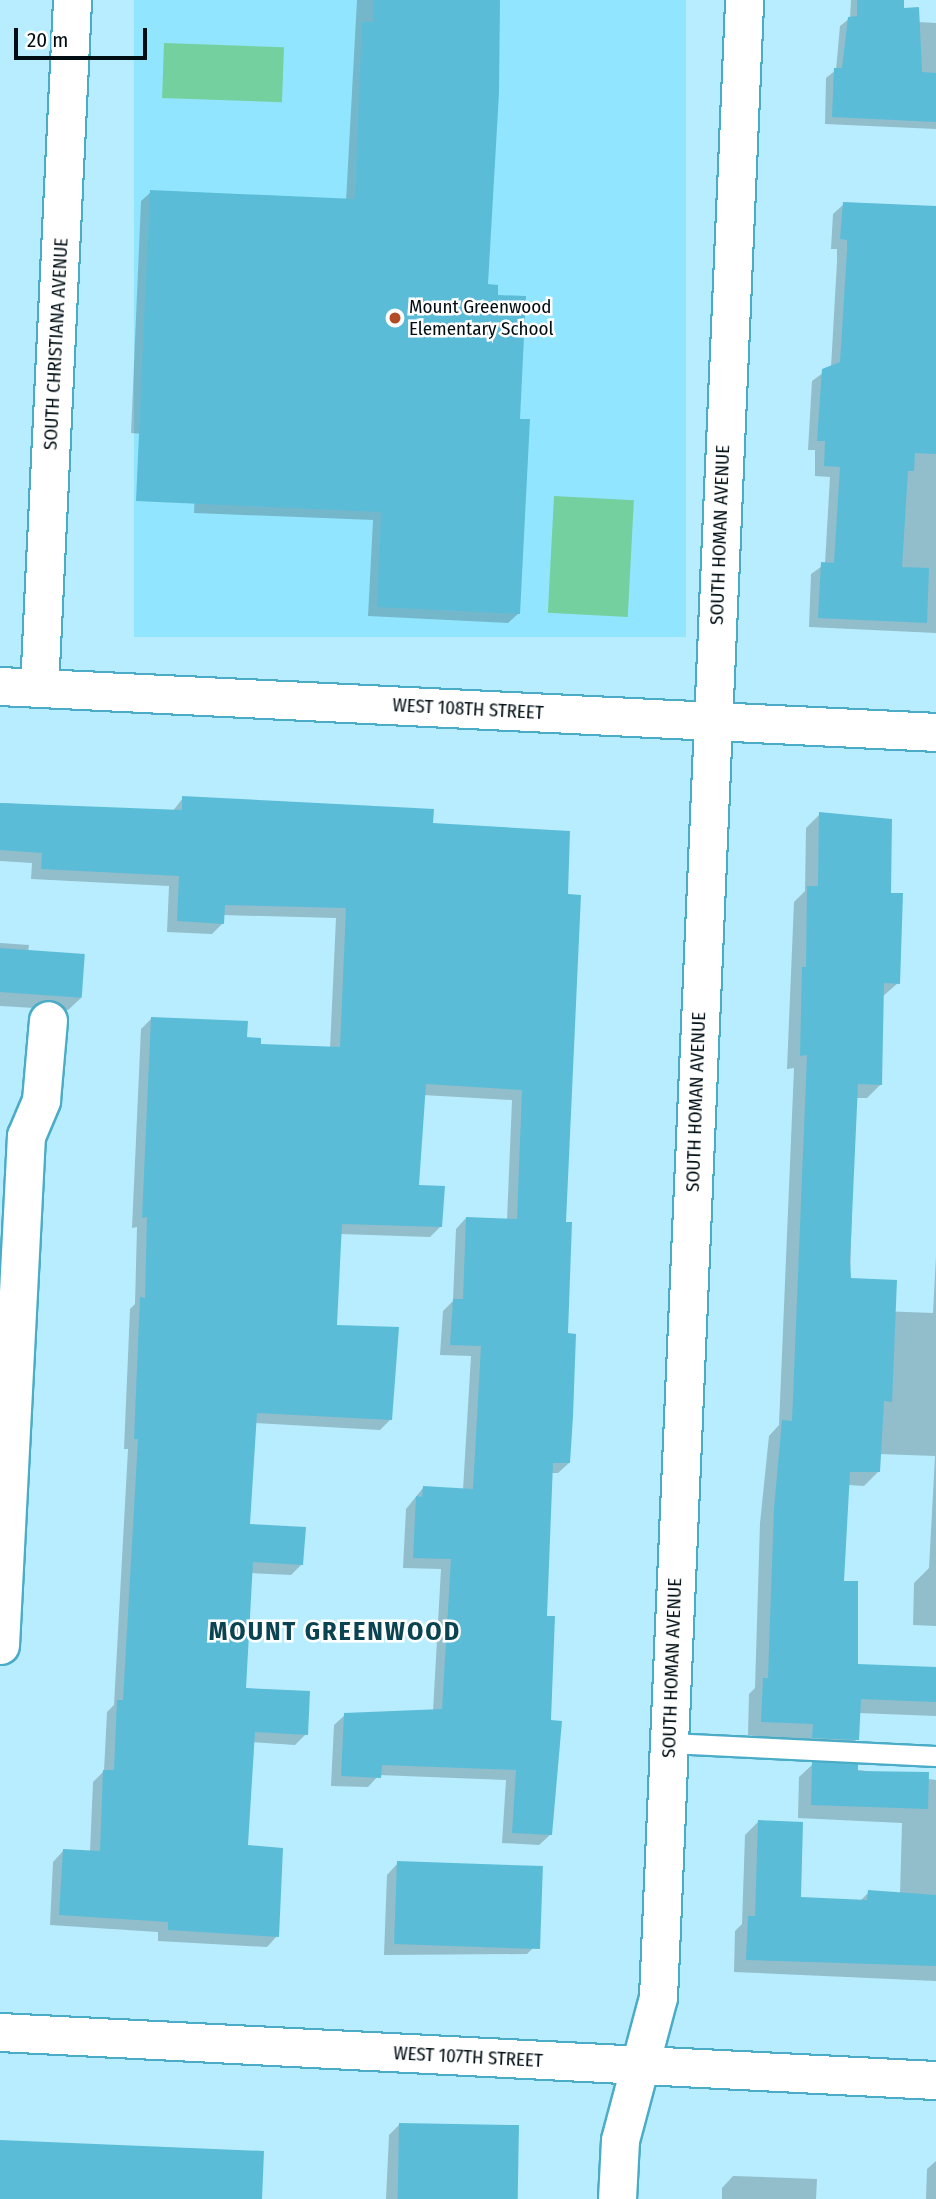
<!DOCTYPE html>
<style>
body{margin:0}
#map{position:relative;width:936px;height:2199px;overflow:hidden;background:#b7edfe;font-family:"Fira Sans Condensed",sans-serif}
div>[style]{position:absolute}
.built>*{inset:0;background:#92e5fe;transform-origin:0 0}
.green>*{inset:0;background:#74d09f;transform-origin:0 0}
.shadow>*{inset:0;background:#0003}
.building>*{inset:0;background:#5bbcd8;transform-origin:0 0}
.roads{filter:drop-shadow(2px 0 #4aacc7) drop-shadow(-2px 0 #4aacc7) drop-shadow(0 2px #4aacc7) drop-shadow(0 -2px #4aacc7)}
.service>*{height:19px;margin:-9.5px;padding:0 9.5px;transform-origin:9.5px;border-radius:9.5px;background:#fff}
.minor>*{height:37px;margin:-18.5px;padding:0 18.5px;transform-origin:18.5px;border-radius:18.5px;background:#fff}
.dots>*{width:19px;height:19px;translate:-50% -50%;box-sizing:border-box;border:4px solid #fff;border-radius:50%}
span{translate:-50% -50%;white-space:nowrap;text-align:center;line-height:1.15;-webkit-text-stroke:5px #fff;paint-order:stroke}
.poi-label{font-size:19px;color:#000e14}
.left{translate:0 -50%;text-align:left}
.street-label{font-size:19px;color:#000e14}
.district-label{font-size:26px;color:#0a4351;font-weight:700;letter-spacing:2px}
.scale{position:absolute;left:14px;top:28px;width:133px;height:32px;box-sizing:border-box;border:4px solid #000e14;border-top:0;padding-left:9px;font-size:21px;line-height:24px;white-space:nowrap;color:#000e14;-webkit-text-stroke:5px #fff;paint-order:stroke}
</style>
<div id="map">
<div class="built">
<i style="left:134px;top:0;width:552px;height:637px"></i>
</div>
<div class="green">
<i style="left:164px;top:43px;width:120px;height:55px;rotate:2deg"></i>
<i style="left:554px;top:496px;width:80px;height:117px;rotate:3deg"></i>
</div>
<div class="shadow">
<i style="clip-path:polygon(357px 0,499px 0,486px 286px,518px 614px,508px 623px,368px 616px,373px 520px,194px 513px,197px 438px,131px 433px,141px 201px,151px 192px,346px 201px)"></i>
<i style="clip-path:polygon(851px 0,902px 0,902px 10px,918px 22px,936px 23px,936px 129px,825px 124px,826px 78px,836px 70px,840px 26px,850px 18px)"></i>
<i style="clip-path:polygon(844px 204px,936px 208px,936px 633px,809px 627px,811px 574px,825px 564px,830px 477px,815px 476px,815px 450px,808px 450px,812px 381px,831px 367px,837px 262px,837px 249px,831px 249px,833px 214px)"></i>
<i style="clip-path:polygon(183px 798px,431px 825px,568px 832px,564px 1223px,569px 1463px,558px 1473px,551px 1473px,545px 1617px,550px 1835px,539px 1845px,502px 1843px,506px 1780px,379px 1775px,368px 1787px,331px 1786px,334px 1725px,345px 1715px,433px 1711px,441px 1569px,403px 1568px,406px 1509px,423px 1488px,463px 1490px,471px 1356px,440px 1355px,443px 1311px,453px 1301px,456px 1229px,466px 1218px,507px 1220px,512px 1100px,423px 1095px,417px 1186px,441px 1226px,430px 1237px,340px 1234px,335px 1327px,391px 1419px,380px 1430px,255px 1423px,249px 1526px,302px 1564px,291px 1575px,251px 1573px,244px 1690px,306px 1734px,295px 1745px,252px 1742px,247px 1847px,277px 1936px,267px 1947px,158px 1941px,158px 1932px,50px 1925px,53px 1862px,63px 1851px,90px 1852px,93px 1782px,104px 1771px,107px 1712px,114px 1705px,128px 1449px,124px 1449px,130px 1309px,135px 1304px,137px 1227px,132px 1228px,141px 1029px,152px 1018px,259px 1046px,330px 1049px,336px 918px,223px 915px,223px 923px,212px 934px,167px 932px,169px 886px,31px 879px,32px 863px,0 861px,0 803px,172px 812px)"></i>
<i style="clip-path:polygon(820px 814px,889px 894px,898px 983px,882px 997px,881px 1084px,867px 1098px,855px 1098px,850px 1279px,881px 1311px,933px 1313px,936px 1256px,936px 1626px,913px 1625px,914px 1583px,929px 1568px,935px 1456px,879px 1454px,878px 1472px,864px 1486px,848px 1485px,799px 1659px,936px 1673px,936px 1716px,858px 1713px,857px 1739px,843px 1753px,799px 1751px,800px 1738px,754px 1740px,754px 1736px,748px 1735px,749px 1694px,755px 1688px,760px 1523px,769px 1436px,779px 1425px,794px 1068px,787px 1069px,794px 902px,805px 891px,806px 828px)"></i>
<i style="clip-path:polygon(0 943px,29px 945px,28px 952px,81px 998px,68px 1010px,0 1006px)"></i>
<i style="clip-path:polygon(813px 1764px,936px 1780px,936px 1981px,734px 1972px,735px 1931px,742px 1924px,745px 1835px,758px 1822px,799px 1899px,859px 1902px,869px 1892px,900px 1894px,902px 1823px,798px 1818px,799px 1777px)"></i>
<i style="clip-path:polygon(398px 1863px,538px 1943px,527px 1954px,384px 1955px,387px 1875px)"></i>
<i style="clip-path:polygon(400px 2124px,514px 2199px,386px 2199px,389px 2135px)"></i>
<i style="clip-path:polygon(936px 2161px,936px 2199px,926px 2199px,927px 2169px)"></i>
<i style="clip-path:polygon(733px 2176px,817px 2179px,816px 2199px,722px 2199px,722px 2188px)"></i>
</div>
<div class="building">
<i style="clip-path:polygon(373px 0,500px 0,499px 93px,488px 284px,498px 285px,498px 295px,526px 296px,520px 419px,530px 419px,520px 614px,377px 607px,381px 512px,136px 501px,150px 190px,355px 199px,362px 22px,373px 22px)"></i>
<i style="clip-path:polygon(857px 0,904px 0,904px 8px,919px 7px,922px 72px,936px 73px,936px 122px,832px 117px,834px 68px,842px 68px,848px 17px,857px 16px)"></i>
<i style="clip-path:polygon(843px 202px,936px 206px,936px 454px,915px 453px,914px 471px,908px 471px,902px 567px,929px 568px,927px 623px,818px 618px,821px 562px,834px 563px,840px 467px,824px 466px,825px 441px,817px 441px,822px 369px,840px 362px,847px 251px,847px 240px,840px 239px)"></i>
<i style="clip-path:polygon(182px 796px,434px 809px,433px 823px,570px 831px,568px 894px,581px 895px,566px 1222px,572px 1222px,568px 1333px,576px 1334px,573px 1416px,570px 1463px,553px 1463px,547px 1616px,555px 1616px,551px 1720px,562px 1721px,552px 1835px,512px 1833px,516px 1770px,382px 1765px,381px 1778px,341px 1776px,344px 1713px,442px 1709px,451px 1559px,413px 1558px,416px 1496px,422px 1497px,423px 1486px,473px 1489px,481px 1346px,450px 1345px,453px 1299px,463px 1299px,466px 1217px,517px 1219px,522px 1090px,426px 1084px,419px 1185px,445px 1186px,442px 1227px,342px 1224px,337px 1325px,399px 1327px,392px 1420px,257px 1413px,250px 1524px,306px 1527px,303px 1565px,253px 1562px,246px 1688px,310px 1691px,308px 1735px,255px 1732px,248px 1845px,283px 1848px,279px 1937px,168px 1930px,168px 1922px,59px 1915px,63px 1849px,100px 1851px,103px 1770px,114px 1770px,117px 1700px,123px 1700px,138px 1439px,134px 1439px,140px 1297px,145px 1298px,147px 1217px,142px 1218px,151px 1017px,248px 1021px,247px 1037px,261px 1038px,261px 1044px,340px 1047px,346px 908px,225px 905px,224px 924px,177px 921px,179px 876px,41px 869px,42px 853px,0 850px,0 803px,182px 810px)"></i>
<i style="clip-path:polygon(819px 812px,892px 819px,891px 893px,903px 893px,900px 984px,884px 983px,882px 1085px,858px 1084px,850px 1261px,851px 1278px,897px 1280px,892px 1402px,884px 1401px,880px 1472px,850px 1472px,844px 1581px,858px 1581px,858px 1664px,936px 1667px,936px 1702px,861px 1699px,859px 1740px,812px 1738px,813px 1724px,761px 1722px,763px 1678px,768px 1678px,774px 1508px,782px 1420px,792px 1421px,807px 1055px,800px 1056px,802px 967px,806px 967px,807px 886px,818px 886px)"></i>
<i style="left:0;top:948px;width:85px;height:44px;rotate:4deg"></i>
<i style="clip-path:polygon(812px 1762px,858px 1764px,858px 1771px,929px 1772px,928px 1809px,811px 1805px)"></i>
<i style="clip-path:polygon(758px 1820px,803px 1822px,801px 1897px,867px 1900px,868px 1890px,936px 1895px,936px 1966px,746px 1960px,748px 1916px,755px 1916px)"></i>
<i style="left:397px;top:1861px;width:146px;height:83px;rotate:2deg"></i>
<i style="left:399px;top:2123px;width:120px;height:76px;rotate:1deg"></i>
<i style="clip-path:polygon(0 2140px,264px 2151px,262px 2199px,0 2199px)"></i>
</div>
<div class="roads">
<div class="service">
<i style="left:669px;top:1743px;width:267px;rotate:2.8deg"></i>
</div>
<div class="minor">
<i style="left:0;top:686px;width:937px;rotate:2.81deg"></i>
<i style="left:39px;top:688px;width:689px;rotate:-87.25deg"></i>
<i style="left:0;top:1645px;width:510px;rotate:-87.08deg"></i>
<i style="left:26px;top:1136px;width:39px;rotate:-67deg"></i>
<i style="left:41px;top:1100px;width:80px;rotate:-85deg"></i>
<i style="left:0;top:2032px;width:937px;rotate:2.94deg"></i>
<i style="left:617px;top:2199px;width:59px;rotate:-87.1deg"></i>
<i style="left:620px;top:2140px;width:148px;rotate:-75.1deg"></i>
<i style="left:658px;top:1997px;width:1999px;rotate:-87.53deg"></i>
</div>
</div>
<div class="dots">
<i style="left:395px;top:318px;background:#b34b27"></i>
</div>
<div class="poi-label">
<span class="left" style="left:409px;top:318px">Mount Greenwood<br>Elementary School</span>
</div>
<div class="street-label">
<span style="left:56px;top:344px;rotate:-87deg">SOUTH CHRISTIANA AVENUE</span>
<span style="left:720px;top:535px;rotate:-88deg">SOUTH HOMAN AVENUE</span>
<span style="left:468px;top:709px;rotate:3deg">WEST 108TH STREET</span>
<span style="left:696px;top:1102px;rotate:-88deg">SOUTH HOMAN AVENUE</span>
<span style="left:672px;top:1668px;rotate:-88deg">SOUTH HOMAN AVENUE</span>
<span style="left:468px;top:2057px;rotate:3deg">WEST 107TH STREET</span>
</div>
<div class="district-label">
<span style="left:335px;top:1632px">MOUNT GREENWOOD</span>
</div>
<div class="scale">20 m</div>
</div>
